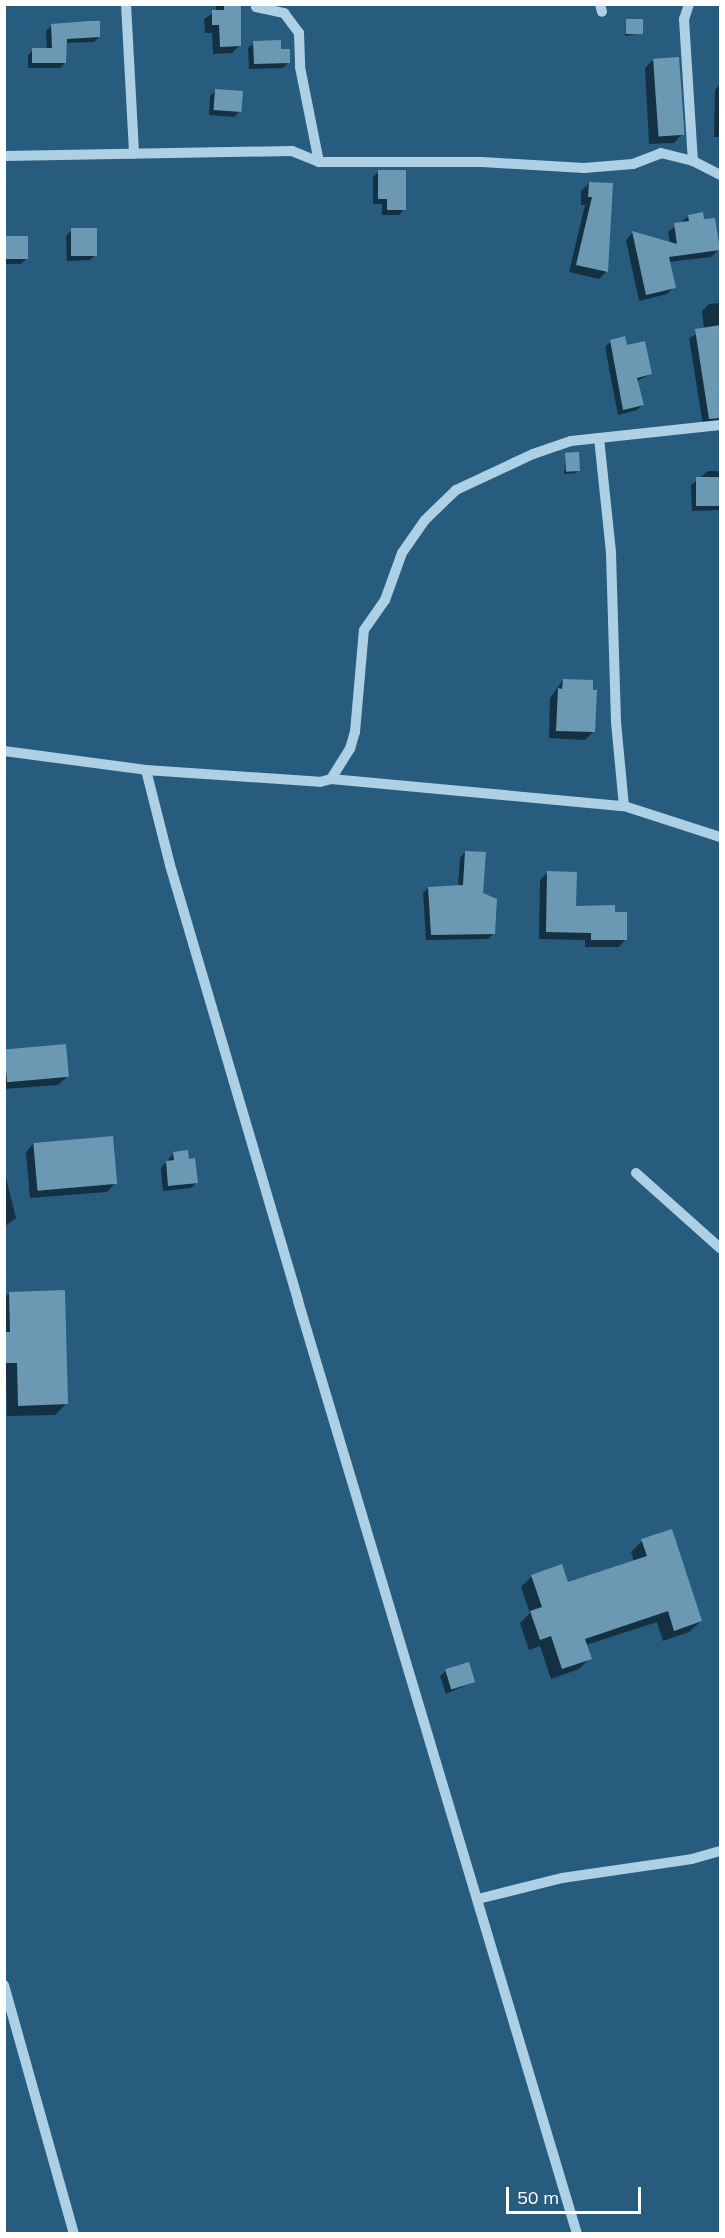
<!DOCTYPE html>
<style>
body{margin:0}
#map{position:relative;width:725px;height:2238px;overflow:hidden;background:#275c7e;font-family:Mulish,sans-serif}
div>[style]{position:absolute}
.shadow>*{inset:0;background:#0007}
.building>*{inset:0;background:#6b99b4;transform-origin:0 0}
.minor>*{height:10px;margin:-5px;padding:0 5px;transform-origin:5px;border-radius:5px;background:#add0e5}
span{translate:-50% -50%;white-space:nowrap;text-align:center;line-height:1.15;-webkit-text-stroke:4.5px #275c7e;paint-order:stroke}
.frame{position:absolute;inset:0;border:6px solid #fff;pointer-events:none}
.scale{position:absolute;left:506px;top:2187px;width:135px;height:27px;box-sizing:border-box;border:3px solid #fff;border-top:0;padding-left:8px;font-size:18px;line-height:21px;white-space:nowrap;color:#fff;-webkit-text-stroke:4px #275c7e;paint-order:stroke}
</style>
<div id="map">
<div class="shadow">
<i style="clip-path:polygon(216px 4px,239px 4px,240px 45px,232px 53px,213px 54px,212px 33px,205px 33px,204px 19px,216px 11px)"></i>
<i style="clip-path:polygon(627px 22px,642px 33px,625px 36px)"></i>
<i style="clip-path:polygon(52px 25px,99px 37px,94px 42px,65px 43px,65px 63px,60px 68px,28px 68px,28px 55px,33px 50px,47px 50px,46px 31px)"></i>
<i style="clip-path:polygon(254px 43px,288px 63px,283px 68px,249px 69px,248px 48px)"></i>
<i style="clip-path:polygon(653px 60px,682px 134px,674px 143px,649px 144px,645px 68px)"></i>
<i style="clip-path:polygon(720px 84px,720px 137px,714px 137px,715px 90px)"></i>
<i style="clip-path:polygon(216px 90px,240px 111px,234px 117px,209px 115px,210px 96px)"></i>
<i style="clip-path:polygon(379px 171px,404px 209px,399px 215px,382px 215px,382px 204px,373px 204px,373px 177px)"></i>
<i style="clip-path:polygon(589px 183px,612px 185px,607px 271px,599px 279px,569px 272px,585px 205px,581px 205px,581px 191px)"></i>
<i style="clip-path:polygon(689px 216px,703px 221px,718px 250px,711px 257px,668px 262px,674px 287px,667px 294px,639px 301px,626px 240px,632px 233px,670px 244px,668px 232px)"></i>
<i style="clip-path:polygon(72px 230px,96px 255px,90px 260px,67px 261px,66px 236px)"></i>
<i style="clip-path:polygon(4px 237px,26px 259px,21px 264px,4px 264px)"></i>
<i style="clip-path:polygon(720px 303px,720px 424px,703px 425px,689px 338px,704px 330px,702px 311px,709px 304px)"></i>
<i style="clip-path:polygon(611px 341px,626px 346px,651px 374px,637px 381px,642px 405px,637px 410px,618px 415px,605px 347px)"></i>
<i style="clip-path:polygon(566px 454px,578px 471px,576px 473px,564px 474px)"></i>
<i style="clip-path:polygon(708px 471px,720px 471px,720px 510px,692px 511px,691px 485px)"></i>
<i style="clip-path:polygon(563px 680px,593px 732px,585px 740px,549px 738px,550px 698px)"></i>
<i style="clip-path:polygon(465px 852px,494px 933px,488px 939px,426px 940px,423px 893px,428px 888px,458px 886px,460px 858px)"></i>
<i style="clip-path:polygon(548px 872px,574px 907px,613px 914px,626px 939px,619px 947px,585px 947px,585px 940px,539px 939px,540px 880px)"></i>
<i style="clip-path:polygon(4px 1050px,67px 1077px,58px 1085px,4px 1089px)"></i>
<i style="clip-path:polygon(34px 1143px,115px 1183px,107px 1192px,30px 1198px,26px 1152px)"></i>
<i style="clip-path:polygon(174px 1153px,196px 1183px,191px 1188px,163px 1191px,161px 1168px)"></i>
<i style="clip-path:polygon(4px 1170px,16px 1218px,4px 1227px)"></i>
<i style="clip-path:polygon(9px 1293px,66px 1404px,55px 1415px,7px 1416px,4px 1298px)"></i>
<i style="clip-path:polygon(642px 1541px,701px 1621px,689px 1632px,663px 1641px,657px 1622px,586px 1645px,590px 1658px,579px 1669px,551px 1679px,540px 1646px,529px 1650px,520px 1623px,530px 1613px,521px 1587px,532px 1576px,567px 1584px,634px 1562px,631px 1552px)"></i>
<i style="clip-path:polygon(446px 1671px,473px 1682px,446px 1694px,440px 1676px)"></i>
</div>
<div class="building">
<i style="clip-path:polygon(224px 4px,241px 4px,241px 46px,220px 47px,219px 25px,212px 25px,212px 10px,224px 10px)"></i>
<i style="left:643px;top:19px;width:15px;height:17px;rotate:90deg"></i>
<i style="clip-path:polygon(89px 21px,100px 21px,100px 37px,67px 39px,66px 63px,32px 63px,32px 48px,52px 48px,51px 24px)"></i>
<i style="clip-path:polygon(281px 40px,281px 49px,290px 49px,290px 63px,254px 64px,253px 41px)"></i>
<i style="left:679px;top:57px;width:78px;height:26px;rotate:86deg"></i>
<i style="left:215px;top:89px;width:28px;height:21px;rotate:4deg"></i>
<i style="clip-path:polygon(378px 170px,406px 170px,406px 210px,387px 210px,387px 199px,378px 199px)"></i>
<i style="clip-path:polygon(589px 182px,613px 183px,608px 272px,576px 265px,592px 197px,588px 197px)"></i>
<i style="clip-path:polygon(703px 212px,704px 219px,715px 218px,720px 250px,669px 257px,676px 288px,646px 295px,632px 231px,677px 244px,674px 223px,689px 221px,688px 215px)"></i>
<i style="left:97px;top:228px;width:28px;height:26px;rotate:90deg"></i>
<i style="left:4px;top:236px;width:24px;height:23px"></i>
<i style="clip-path:polygon(720px 325px,720px 418px,709px 419px,695px 329px)"></i>
<i style="clip-path:polygon(625px 336px,627px 345px,645px 341px,652px 374px,637px 378px,644px 405px,623px 410px,610px 340px)"></i>
<i style="left:579px;top:452px;width:19px;height:14px;rotate:87deg"></i>
<i style="left:720px;top:477px;width:29px;height:24px;rotate:90deg"></i>
<i style="clip-path:polygon(563px 679px,593px 680px,593px 690px,597px 690px,595px 732px,556px 731px,558px 688px,562px 689px)"></i>
<i style="clip-path:polygon(465px 851px,486px 852px,483px 893px,497px 899px,495px 934px,431px 935px,428px 887px,463px 885px)"></i>
<i style="clip-path:polygon(547px 871px,577px 872px,576px 906px,615px 905px,615px 912px,627px 912px,627px 940px,591px 940px,591px 933px,546px 932px)"></i>
<i style="left:66px;top:1044px;width:33px;height:62px;rotate:85deg"></i>
<i style="left:113px;top:1136px;width:48px;height:80px;rotate:85deg"></i>
<i style="clip-path:polygon(188px 1150px,189px 1159px,195px 1158px,198px 1183px,168px 1186px,166px 1161px,174px 1160px,173px 1152px)"></i>
<i style="clip-path:polygon(65px 1290px,68px 1404px,18px 1406px,17px 1363px,4px 1363px,4px 1332px,10px 1332px,9px 1292px)"></i>
<i style="clip-path:polygon(672px 1529px,702px 1621px,674px 1631px,668px 1611px,585px 1639px,592px 1659px,562px 1669px,551px 1636px,540px 1640px,530px 1611px,542px 1607px,531px 1575px,562px 1564px,568px 1582px,647px 1556px,641px 1539px)"></i>
<i style="left:469px;top:1662px;width:21px;height:25px;rotate:73deg"></i>
</div>
<div class="minor">
<i style="left:126px;top:4px;width:150px;rotate:86.9deg"></i>
<i style="left:600px;top:4px;width:8px;rotate:76deg"></i>
<i style="left:689px;top:4px;width:16px;rotate:108deg"></i>
<i style="left:684px;top:19px;width:142px;rotate:86.4deg"></i>
<i style="left:256px;top:7px;width:29px;rotate:12deg"></i>
<i style="left:284px;top:13px;width:25px;rotate:53deg"></i>
<i style="left:299px;top:33px;width:34px;rotate:88deg"></i>
<i style="left:300px;top:67px;width:97px;rotate:78.7deg"></i>
<i style="left:4px;top:156px;width:288px;rotate:-1deg"></i>
<i style="left:292px;top:151px;width:29px;rotate:22deg"></i>
<i style="left:319px;top:162px;width:163px"></i>
<i style="left:482px;top:162px;width:102px;rotate:3.4deg"></i>
<i style="left:584px;top:168px;width:49px;rotate:-4.7deg"></i>
<i style="left:633px;top:164px;width:30px;rotate:-21deg"></i>
<i style="left:661px;top:153px;width:33px;rotate:14deg"></i>
<i style="left:693px;top:161px;width:30px;rotate:27deg"></i>
<i style="left:599px;top:438px;width:116px;rotate:84deg"></i>
<i style="left:611px;top:553px;width:169px;rotate:88.3deg"></i>
<i style="left:616px;top:722px;width:84px;rotate:84.6deg"></i>
<i style="left:4px;top:751px;width:143px;rotate:7.6deg"></i>
<i style="left:146px;top:770px;width:174px;rotate:3.9deg"></i>
<i style="left:320px;top:782px;width:11px;rotate:-15deg"></i>
<i style="left:331px;top:779px;width:36px;rotate:-58deg"></i>
<i style="left:350px;top:749px;width:18px;rotate:-74deg"></i>
<i style="left:355px;top:732px;width:102px;rotate:-85deg"></i>
<i style="left:364px;top:630px;width:37px;rotate:-55deg"></i>
<i style="left:385px;top:600px;width:50px;rotate:-70.1deg"></i>
<i style="left:402px;top:553px;width:40px;rotate:-55.1deg"></i>
<i style="left:425px;top:520px;width:43px;rotate:-44.1deg"></i>
<i style="left:456px;top:490px;width:85px;rotate:-25.1deg"></i>
<i style="left:533px;top:454px;width:40px;rotate:-18.9deg"></i>
<i style="left:571px;top:441px;width:150px;rotate:-6.1deg"></i>
<i style="left:146px;top:770px;width:98px;rotate:75.8deg"></i>
<i style="left:170px;top:865px;width:454px;rotate:73.6deg"></i>
<i style="left:298px;top:1301px;width:974px;rotate:73.35deg"></i>
<i style="left:331px;top:779px;width:294px;rotate:5.3deg"></i>
<i style="left:624px;top:806px;width:101px;rotate:17.9deg"></i>
<i style="left:636px;top:1173px;width:113px;rotate:41.8deg"></i>
<i style="left:478px;top:1899px;width:87px;rotate:-14deg"></i>
<i style="left:562px;top:1878px;width:131px;rotate:-8.3deg"></i>
<i style="left:692px;top:1859px;width:29px;rotate:-16deg"></i>
<i style="left:4px;top:1985px;width:259px;rotate:74.3deg"></i>
</div>
<div class="frame"></div>
<div class="scale">50 m</div>
</div>
